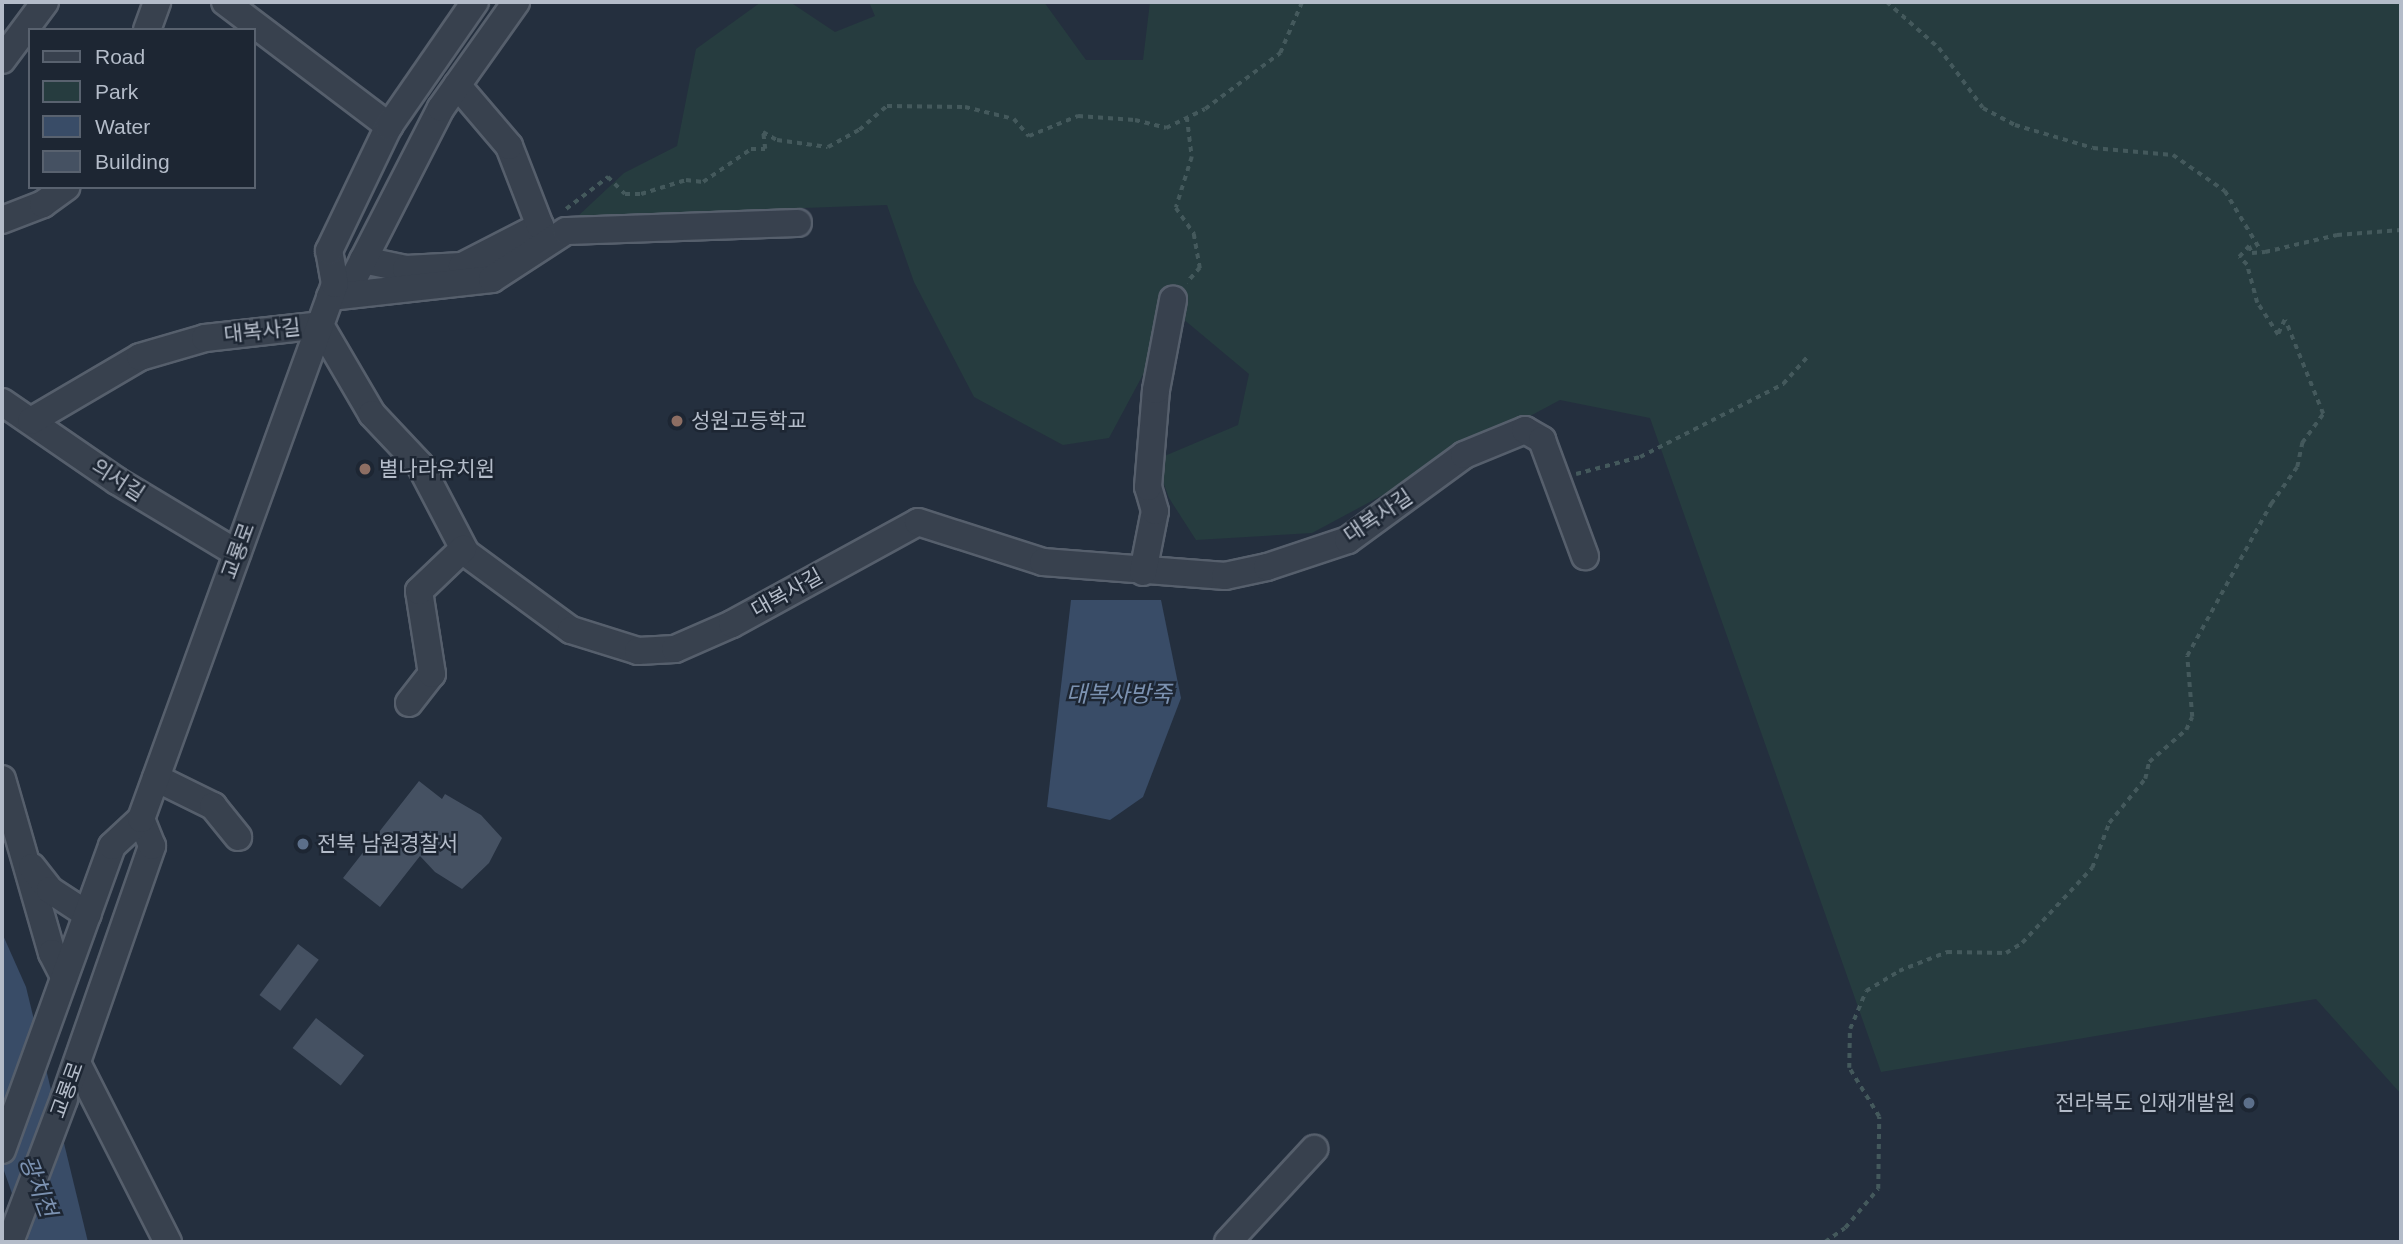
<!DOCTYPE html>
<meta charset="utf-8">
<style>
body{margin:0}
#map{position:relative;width:2403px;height:1244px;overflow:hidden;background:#242f3e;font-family:Helvetica,"Noto Sans KR",sans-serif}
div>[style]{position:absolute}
.green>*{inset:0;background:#263c3f}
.water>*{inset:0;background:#394c67}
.building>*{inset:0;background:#455162;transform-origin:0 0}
.path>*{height:3.5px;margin-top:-1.75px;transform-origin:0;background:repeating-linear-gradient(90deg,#44595c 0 5px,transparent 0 10px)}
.roads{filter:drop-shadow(2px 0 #565f6c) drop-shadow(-2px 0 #565f6c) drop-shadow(0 2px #565f6c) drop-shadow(0 -2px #565f6c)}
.minor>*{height:26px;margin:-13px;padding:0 13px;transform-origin:13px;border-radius:13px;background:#38414e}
.bridges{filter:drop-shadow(2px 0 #565f6c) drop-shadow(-2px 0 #565f6c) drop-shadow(0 2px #565f6c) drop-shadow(0 -2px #565f6c)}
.minor-bridge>*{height:26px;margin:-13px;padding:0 13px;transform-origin:13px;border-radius:13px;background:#38414e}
.dots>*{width:19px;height:19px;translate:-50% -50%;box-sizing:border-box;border:4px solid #1d2633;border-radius:50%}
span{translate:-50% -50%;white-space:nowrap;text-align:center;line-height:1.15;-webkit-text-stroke:5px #1d2633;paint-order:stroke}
.street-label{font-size:21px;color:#b4bcc9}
.poi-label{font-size:21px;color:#b4bcc9}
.left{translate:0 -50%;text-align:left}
.right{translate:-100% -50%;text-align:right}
.water-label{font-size:23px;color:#7c92b1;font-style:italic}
.frame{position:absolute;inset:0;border:4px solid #b4bcc9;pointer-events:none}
.legend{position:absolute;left:28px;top:28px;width:228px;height:161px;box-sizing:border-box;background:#1d2633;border:2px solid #59626f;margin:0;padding:9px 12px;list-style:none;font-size:21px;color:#b4bcc9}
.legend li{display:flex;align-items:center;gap:14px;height:35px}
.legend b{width:35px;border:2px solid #59626f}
</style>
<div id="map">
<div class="green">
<i style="clip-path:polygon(761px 2px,790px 2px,835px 32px,875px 16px,869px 2px,1044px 2px,1086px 60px,1143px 60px,1150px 2px,2401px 2px,2401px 1094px,2316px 999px,1881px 1072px,1650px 418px,1560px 400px,1312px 533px,1196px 540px,1169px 498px,1155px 460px,1238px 425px,1249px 374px,1176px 313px,1109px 438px,1063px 445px,974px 397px,914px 282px,887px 205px,578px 216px,624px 173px,677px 146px,696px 49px)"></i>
</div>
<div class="water">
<i style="clip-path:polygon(1071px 600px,1161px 600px,1181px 698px,1143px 797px,1110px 820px,1047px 807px)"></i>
<i style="clip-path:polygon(2px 933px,26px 987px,88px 1242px,29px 1242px,2px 1165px)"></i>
</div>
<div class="building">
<i style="clip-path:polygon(419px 781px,442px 799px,445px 794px,481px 815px,502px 838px,489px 863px,462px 889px,435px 872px,420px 856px,380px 907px,343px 878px)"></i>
<i style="left:298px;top:944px;width:26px;height:64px;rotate:37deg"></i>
<i style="left:316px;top:1018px;width:61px;height:38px;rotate:38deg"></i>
</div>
<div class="path">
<i style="left:1887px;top:2px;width:69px;rotate:41.5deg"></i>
<i style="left:1939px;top:48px;width:74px;rotate:53.7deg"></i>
<i style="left:1983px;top:108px;width:36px;rotate:28deg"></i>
<i style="left:2015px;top:125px;width:81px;rotate:16.4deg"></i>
<i style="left:2093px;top:148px;width:80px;rotate:5deg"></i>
<i style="left:2173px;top:155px;width:63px;rotate:34.7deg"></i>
<i style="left:2225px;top:191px;width:70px;rotate:59deg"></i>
<i style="left:1187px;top:117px;width:40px;rotate:82.9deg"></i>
<i style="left:1192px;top:157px;width:53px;rotate:107.4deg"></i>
<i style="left:1176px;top:208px;width:32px;rotate:55deg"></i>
<i style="left:1194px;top:234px;width:35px;rotate:80deg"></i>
<i style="left:1200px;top:268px;width:20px;rotate:131deg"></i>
<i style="left:566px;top:209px;width:53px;rotate:-37.3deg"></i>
<i style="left:608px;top:177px;width:24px;rotate:45deg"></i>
<i style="left:625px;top:194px;width:16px"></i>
<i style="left:641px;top:194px;width:47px;rotate:-17.3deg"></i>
<i style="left:686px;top:180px;width:17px;rotate:7deg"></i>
<i style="left:703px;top:182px;width:58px;rotate:-34.5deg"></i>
<i style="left:751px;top:149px;width:14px"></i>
<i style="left:765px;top:149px;width:17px;rotate:-97deg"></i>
<i style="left:763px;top:132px;width:16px;rotate:30deg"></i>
<i style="left:777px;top:140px;width:51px;rotate:7.8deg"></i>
<i style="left:828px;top:147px;width:35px;rotate:-29deg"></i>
<i style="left:859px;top:130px;width:37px;rotate:-41deg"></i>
<i style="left:887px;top:106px;width:78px;rotate:0.7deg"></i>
<i style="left:965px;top:107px;width:50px;rotate:13.8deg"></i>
<i style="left:1014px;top:119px;width:23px;rotate:49deg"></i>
<i style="left:1029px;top:136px;width:53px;rotate:-22.2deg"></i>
<i style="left:1078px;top:116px;width:57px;rotate:4deg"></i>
<i style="left:1135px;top:120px;width:32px;rotate:14deg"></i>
<i style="left:1166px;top:128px;width:43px;rotate:-26deg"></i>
<i style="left:1205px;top:109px;width:94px;rotate:-36.7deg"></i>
<i style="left:1280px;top:53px;width:56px;rotate:-66.7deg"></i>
<i style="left:1576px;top:474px;width:66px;rotate:-14.9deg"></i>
<i style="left:1640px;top:457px;width:161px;rotate:-27deg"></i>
<i style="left:1783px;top:384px;width:38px;rotate:-48deg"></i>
<i style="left:1825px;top:1242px;width:24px;rotate:-35deg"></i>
<i style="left:1845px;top:1228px;width:51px;rotate:-49.8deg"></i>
<i style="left:1878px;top:1189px;width:72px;rotate:-89.2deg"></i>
<i style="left:1879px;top:1117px;width:57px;rotate:-121.5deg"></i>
<i style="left:1849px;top:1068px;width:39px;rotate:-89deg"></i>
<i style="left:1850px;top:1029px;width:41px;rotate:-67.2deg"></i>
<i style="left:1866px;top:991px;width:39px;rotate:-31deg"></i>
<i style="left:1899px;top:971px;width:52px;rotate:-21.6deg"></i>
<i style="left:1947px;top:952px;width:59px;rotate:1deg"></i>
<i style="left:2006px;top:953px;width:19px;rotate:-32deg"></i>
<i style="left:2022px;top:943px;width:103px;rotate:-47deg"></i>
<i style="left:2092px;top:868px;width:48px;rotate:-69.3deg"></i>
<i style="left:2109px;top:823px;width:57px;rotate:-50.7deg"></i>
<i style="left:2145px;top:779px;width:17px;rotate:-77deg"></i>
<i style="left:2149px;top:762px;width:49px;rotate:-40.9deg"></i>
<i style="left:2186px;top:730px;width:14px;rotate:-65deg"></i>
<i style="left:2192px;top:717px;width:61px;rotate:-94.7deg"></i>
<i style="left:2187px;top:656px;width:174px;rotate:-61.1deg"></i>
<i style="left:2271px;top:504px;width:45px;rotate:-54.9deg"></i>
<i style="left:2297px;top:467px;width:25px;rotate:-78deg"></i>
<i style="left:2302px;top:443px;width:36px;rotate:-54deg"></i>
<i style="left:2323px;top:414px;width:101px;rotate:-112deg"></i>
<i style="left:2285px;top:320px;width:17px;rotate:115deg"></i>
<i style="left:2278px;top:335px;width:38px;rotate:-123deg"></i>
<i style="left:2257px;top:303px;width:39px;rotate:-105deg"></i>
<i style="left:2247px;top:265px;width:11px;rotate:-135deg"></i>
<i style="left:2239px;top:257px;width:15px;rotate:-48deg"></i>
<i style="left:2249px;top:246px;width:8px;rotate:67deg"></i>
<i style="left:2252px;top:253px;width:13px;rotate:-4deg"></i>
<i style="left:2265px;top:252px;width:74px;rotate:-13.3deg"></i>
<i style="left:2337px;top:235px;width:64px;rotate:-4.5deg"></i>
</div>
<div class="roads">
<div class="minor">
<i style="left:225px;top:2px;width:206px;rotate:37.1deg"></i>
<i style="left:147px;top:30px;width:30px;rotate:-70deg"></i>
<i style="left:2px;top:60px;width:72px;rotate:-53.4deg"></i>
<i style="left:2px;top:220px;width:44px;rotate:-21.3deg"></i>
<i style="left:43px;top:204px;width:29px;rotate:-36deg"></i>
<i style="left:363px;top:260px;width:44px;rotate:11.8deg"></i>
<i style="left:406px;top:269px;width:56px;rotate:-3.1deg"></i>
<i style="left:462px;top:266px;width:88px;rotate:-27.1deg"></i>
<i style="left:540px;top:226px;width:86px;rotate:-111.2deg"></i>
<i style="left:509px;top:146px;width:80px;rotate:-130.4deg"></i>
<i style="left:356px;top:274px;width:186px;rotate:-62.9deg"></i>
<i style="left:441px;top:108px;width:130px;rotate:-54.7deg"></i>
<i style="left:330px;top:297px;width:163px;rotate:-6.3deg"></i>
<i style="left:492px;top:279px;width:88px;rotate:-33deg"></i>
<i style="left:566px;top:231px;width:232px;rotate:-2deg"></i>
<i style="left:2px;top:402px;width:140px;rotate:34.5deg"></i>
<i style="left:117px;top:481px;width:140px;rotate:31deg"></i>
<i style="left:31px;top:421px;width:126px;rotate:-30.4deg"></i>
<i style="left:140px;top:357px;width:68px;rotate:-16.3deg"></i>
<i style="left:205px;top:338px;width:116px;rotate:-6.4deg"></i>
<i style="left:320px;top:325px;width:103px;rotate:59.7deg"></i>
<i style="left:372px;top:414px;width:70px;rotate:46.7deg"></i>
<i style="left:420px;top:465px;width:99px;rotate:62.4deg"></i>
<i style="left:466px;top:553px;width:130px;rotate:36.3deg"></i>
<i style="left:571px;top:630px;width:70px;rotate:17.4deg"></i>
<i style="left:638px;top:651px;width:37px;rotate:-3deg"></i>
<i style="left:675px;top:649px;width:62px;rotate:-23.7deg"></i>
<i style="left:732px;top:624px;width:212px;rotate:-28.7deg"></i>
<i style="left:918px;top:522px;width:131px;rotate:17.7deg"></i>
<i style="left:1043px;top:562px;width:183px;rotate:4.4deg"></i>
<i style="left:1225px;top:576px;width:43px;rotate:-12.1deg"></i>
<i style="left:1267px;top:567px;width:85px;rotate:-18.4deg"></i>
<i style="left:1348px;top:540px;width:144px;rotate:-36.2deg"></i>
<i style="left:1464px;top:455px;width:66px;rotate:-22.3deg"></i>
<i style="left:1525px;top:430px;width:20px;rotate:30deg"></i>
<i style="left:1542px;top:440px;width:124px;rotate:69.7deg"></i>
<i style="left:1143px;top:572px;width:62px;rotate:-78.9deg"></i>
<i style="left:1155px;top:511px;width:25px;rotate:-106deg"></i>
<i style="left:1148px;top:487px;width:97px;rotate:-85.3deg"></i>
<i style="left:1156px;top:390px;width:92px;rotate:-79.3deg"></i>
<i style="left:409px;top:703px;width:37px;rotate:-52deg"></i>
<i style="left:432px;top:674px;width:84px;rotate:-98.9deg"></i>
<i style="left:419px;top:591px;width:61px;rotate:-43.7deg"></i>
<i style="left:156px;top:778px;width:64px;rotate:26.2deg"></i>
<i style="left:213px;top:806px;width:40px;rotate:51deg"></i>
<i style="left:2px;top:779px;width:181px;rotate:74deg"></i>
<i style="left:52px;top:953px;width:27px;rotate:63deg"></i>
<i style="left:32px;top:867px;width:29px;rotate:52deg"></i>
<i style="left:50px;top:890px;width:45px;rotate:33.3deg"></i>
<i style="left:77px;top:1063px;width:201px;rotate:63.1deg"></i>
<i style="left:64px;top:1099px;width:268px;rotate:-70.8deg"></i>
<i style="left:152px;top:846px;width:29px;rotate:-112deg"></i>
<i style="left:2px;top:1150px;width:323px;rotate:-70.1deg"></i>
<i style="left:112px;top:846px;width:40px;rotate:-43deg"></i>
<i style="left:141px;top:819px;width:569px;rotate:-70.07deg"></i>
<i style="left:335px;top:284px;width:34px;rotate:-100deg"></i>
<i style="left:329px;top:251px;width:139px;rotate:-64.4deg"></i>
<i style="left:389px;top:126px;width:151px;rotate:-55.3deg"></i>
<i style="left:1228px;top:1242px;width:127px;rotate:-47.2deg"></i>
</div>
</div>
<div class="bridges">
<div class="minor-bridge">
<i style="left:10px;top:1242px;width:153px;rotate:-69.3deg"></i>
</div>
</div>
<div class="dots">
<i style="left:677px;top:421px;background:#8d6e63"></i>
<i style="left:365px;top:469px;background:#8d6e63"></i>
<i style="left:303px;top:844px;background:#5c6f8a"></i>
<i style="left:2249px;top:1103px;background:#5c6f8a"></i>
</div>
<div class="street-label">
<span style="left:262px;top:331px;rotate:-6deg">대복사길</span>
<span style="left:118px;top:480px;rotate:33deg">의서길</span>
<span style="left:1378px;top:516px;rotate:-34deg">대복사길</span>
<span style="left:238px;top:551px;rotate:-70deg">교룡로</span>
<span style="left:787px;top:593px;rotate:-29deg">대복사길</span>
<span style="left:67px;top:1090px;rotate:-70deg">교룡로</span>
</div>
<div class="poi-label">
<span class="left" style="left:691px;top:421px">성원고등학교</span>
<span class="left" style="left:379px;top:469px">별나라유치원</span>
<span class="left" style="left:317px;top:844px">전북 남원경찰서</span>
<span class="right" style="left:2235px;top:1103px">전라북도 인재개발원</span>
</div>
<div class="water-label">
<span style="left:1119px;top:694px">대복사방죽</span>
<span style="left:38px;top:1186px;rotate:69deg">광치천</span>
</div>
<div class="frame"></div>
<ul class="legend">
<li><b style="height:9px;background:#38414e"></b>Road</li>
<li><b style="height:19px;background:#263c3f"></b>Park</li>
<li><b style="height:19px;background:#394c67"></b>Water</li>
<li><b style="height:19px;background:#455162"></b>Building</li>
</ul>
</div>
